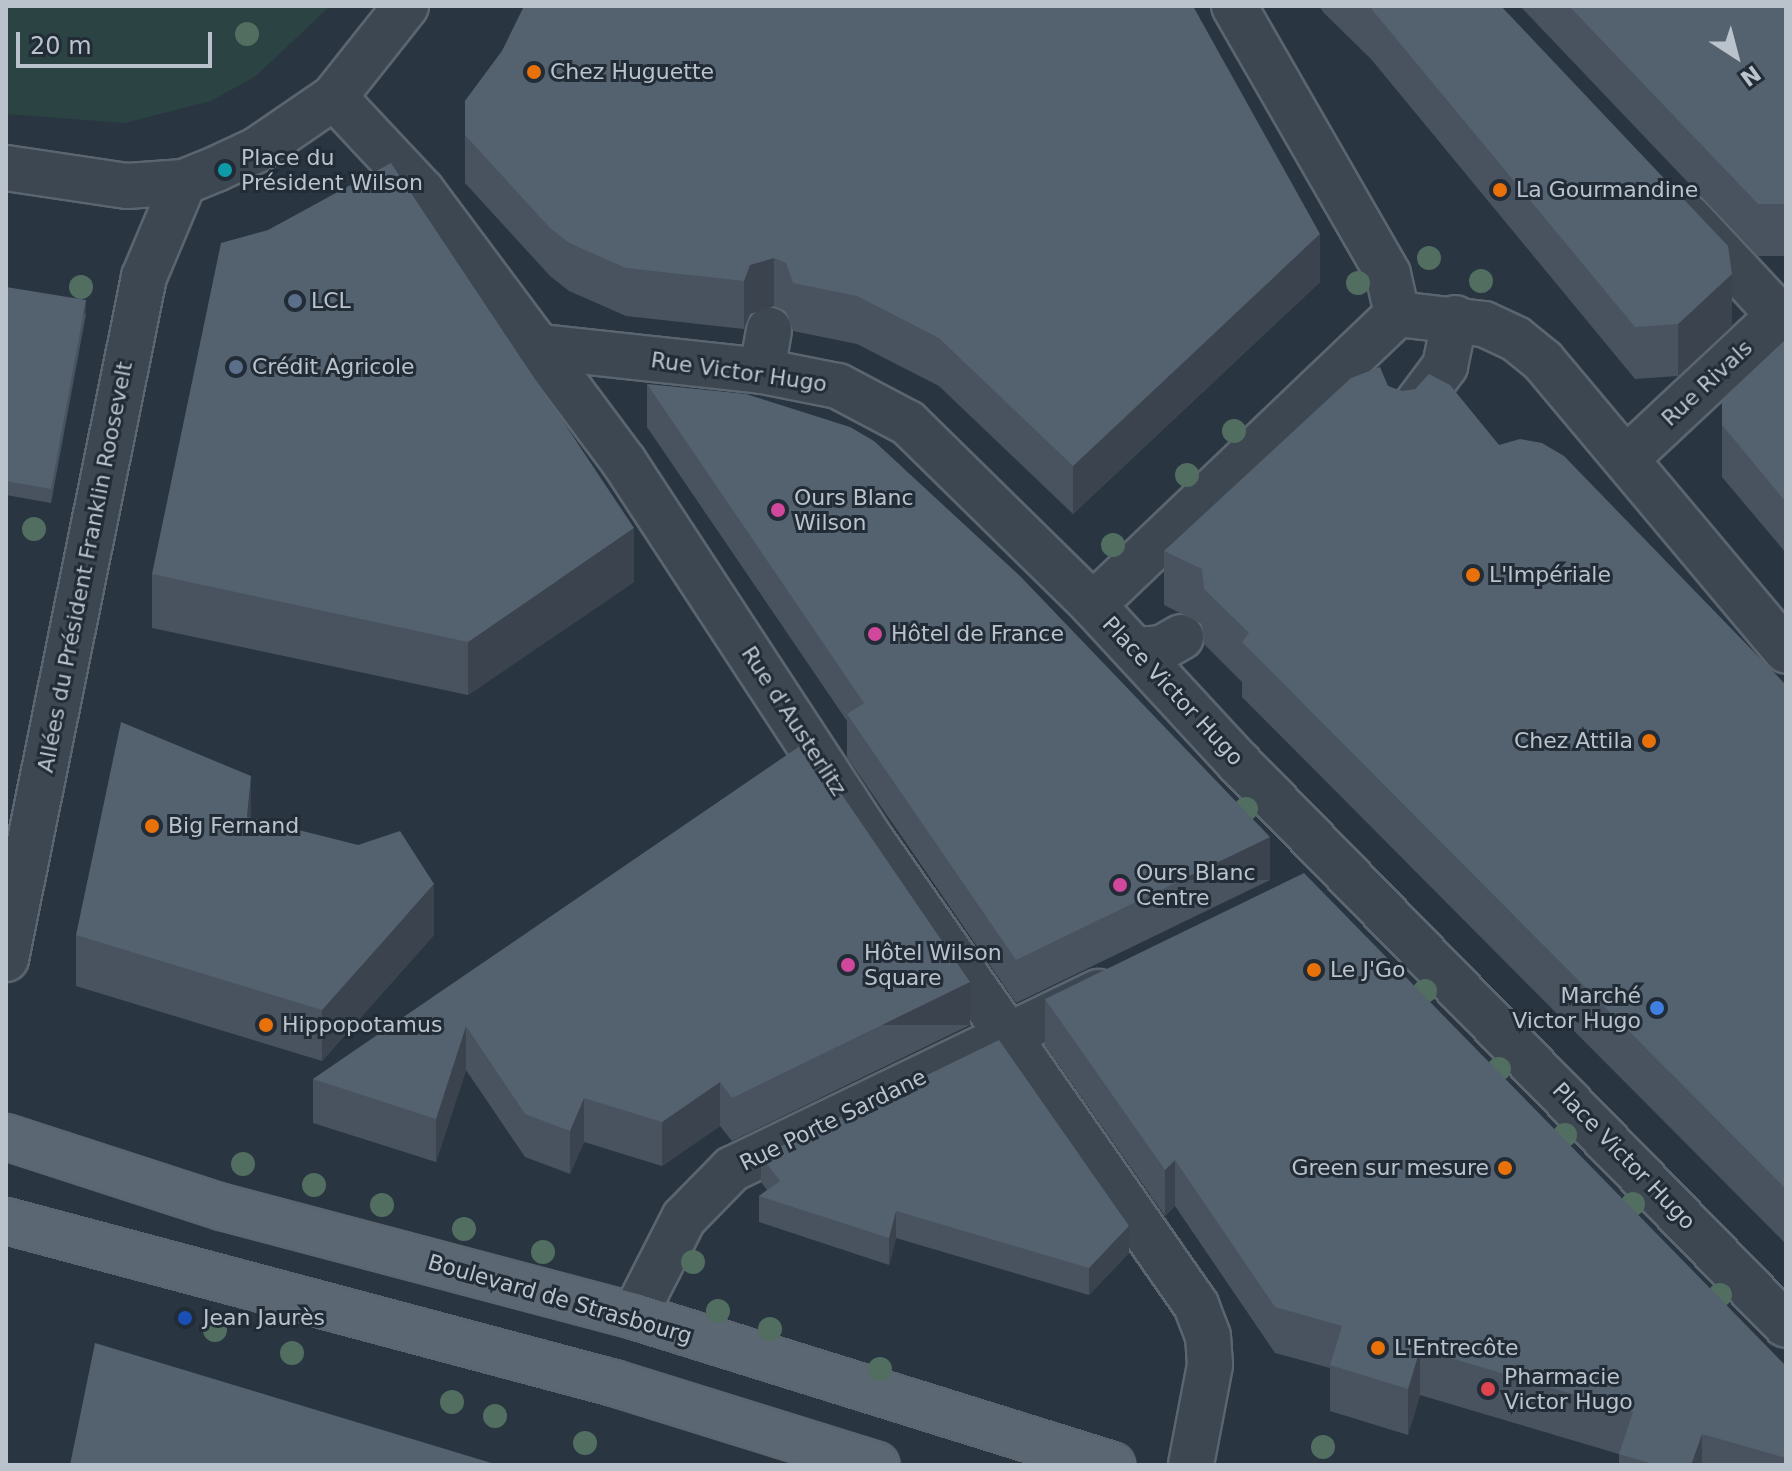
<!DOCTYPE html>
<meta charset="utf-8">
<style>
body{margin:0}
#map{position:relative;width:1792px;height:1471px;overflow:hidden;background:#293642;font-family:"DejaVu Sans",sans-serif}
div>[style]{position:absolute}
.green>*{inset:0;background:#2b4343}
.roads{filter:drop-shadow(2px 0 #5b656f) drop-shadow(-2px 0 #5b656f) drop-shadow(0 2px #5b656f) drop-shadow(0 -2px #5b656f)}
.minor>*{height:44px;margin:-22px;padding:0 22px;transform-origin:22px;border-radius:22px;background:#3d4752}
.major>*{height:44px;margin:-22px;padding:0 22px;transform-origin:22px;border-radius:22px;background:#5b6772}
.trees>*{width:24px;height:24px;margin:-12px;border-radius:50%;background:#516e60}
.wall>*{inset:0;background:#48535f}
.shaded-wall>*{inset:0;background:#3b444e;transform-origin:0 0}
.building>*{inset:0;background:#54616f}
.dots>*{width:22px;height:22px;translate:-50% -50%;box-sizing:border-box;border:4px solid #212c37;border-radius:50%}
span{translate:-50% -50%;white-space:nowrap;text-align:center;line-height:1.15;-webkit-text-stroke:6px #212c37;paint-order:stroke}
.poi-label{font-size:22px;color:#bac2cc}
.left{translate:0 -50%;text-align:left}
.right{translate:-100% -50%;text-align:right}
.street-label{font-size:22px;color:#bac2cc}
.frame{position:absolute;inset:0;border:8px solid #bac2cc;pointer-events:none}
.north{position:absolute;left:1696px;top:16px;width:80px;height:80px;-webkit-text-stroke:6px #212c37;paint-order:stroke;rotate:144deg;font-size:22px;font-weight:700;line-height:32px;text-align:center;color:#bac2cc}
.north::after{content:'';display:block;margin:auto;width:28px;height:36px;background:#bac2cc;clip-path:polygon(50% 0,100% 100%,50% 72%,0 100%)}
.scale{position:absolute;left:16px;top:32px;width:196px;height:36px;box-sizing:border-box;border:4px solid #bac2cc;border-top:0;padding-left:10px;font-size:24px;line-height:28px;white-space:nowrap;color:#bac2cc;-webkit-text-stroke:6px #212c37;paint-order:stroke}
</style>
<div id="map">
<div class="green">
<i style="clip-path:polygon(6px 6px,330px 6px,256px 76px,211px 101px,125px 123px,6px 114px)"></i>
</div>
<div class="roads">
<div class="minor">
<i style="left:1234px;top:6px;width:309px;rotate:60.1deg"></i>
<i style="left:1388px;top:274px;width:41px;rotate:77.3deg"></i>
<i style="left:334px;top:97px;width:129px;rotate:46.9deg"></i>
<i style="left:422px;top:191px;width:338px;rotate:53.3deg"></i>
<i style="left:624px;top:462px;width:458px;rotate:56.8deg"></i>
<i style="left:875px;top:845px;width:561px;rotate:55.09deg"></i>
<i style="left:1196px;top:1305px;width:33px;rotate:69deg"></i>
<i style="left:1208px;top:1336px;width:29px;rotate:86deg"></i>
<i style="left:1210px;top:1365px;width:102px;rotate:100.8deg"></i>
<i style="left:6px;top:168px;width:122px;rotate:8.5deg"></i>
<i style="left:127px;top:186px;width:57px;rotate:-4deg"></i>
<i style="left:184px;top:182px;width:35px;rotate:-22deg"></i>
<i style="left:216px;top:169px;width:45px;rotate:-24.9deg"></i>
<i style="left:257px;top:150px;width:93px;rotate:-34.5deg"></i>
<i style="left:334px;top:97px;width:116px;rotate:-51.6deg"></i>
<i style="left:1688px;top:217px;width:134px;rotate:47.1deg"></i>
<i style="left:542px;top:347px;width:221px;rotate:6.2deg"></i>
<i style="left:762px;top:371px;width:77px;rotate:11.2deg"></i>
<i style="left:838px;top:386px;width:79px;rotate:27.9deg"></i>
<i style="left:908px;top:423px;width:260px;rotate:44.5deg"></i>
<i style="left:1093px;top:605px;width:215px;rotate:47.3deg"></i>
<i style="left:1239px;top:763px;width:784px;rotate:45.77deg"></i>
<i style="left:762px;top:371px;width:42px;rotate:-80.3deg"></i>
<i style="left:1404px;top:421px;width:69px;rotate:-53.3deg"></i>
<i style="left:1445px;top:366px;width:49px;rotate:-78.2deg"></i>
<i style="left:1628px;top:457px;width:216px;rotate:-43.1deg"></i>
<i style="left:1093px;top:605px;width:421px;rotate:-43.7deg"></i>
<i style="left:1397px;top:314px;width:88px;rotate:6.6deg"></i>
<i style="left:1484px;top:324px;width:35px;rotate:25deg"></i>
<i style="left:1516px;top:339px;width:35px;rotate:39deg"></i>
<i style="left:1543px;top:361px;width:378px;rotate:50deg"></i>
<i style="left:1135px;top:650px;width:27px;rotate:-4deg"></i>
<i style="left:1162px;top:648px;width:22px;rotate:-30deg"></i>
<i style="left:6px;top:959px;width:696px;rotate:-78.56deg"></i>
<i style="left:144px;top:277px;width:103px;rotate:-67.2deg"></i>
<i style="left:634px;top:1316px;width:110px;rotate:-63deg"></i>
<i style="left:684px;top:1218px;width:69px;rotate:-45.6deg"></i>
<i style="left:732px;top:1169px;width:407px;rotate:-25.8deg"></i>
</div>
<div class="major">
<i style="left:6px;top:1137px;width:227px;rotate:18deg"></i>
<i style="left:222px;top:1207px;width:426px;rotate:14.8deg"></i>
<i style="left:634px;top:1316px;width:501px;rotate:17.31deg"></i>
<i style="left:6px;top:1221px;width:629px;rotate:14.92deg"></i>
<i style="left:614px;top:1383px;width:275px;rotate:17.3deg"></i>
</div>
</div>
<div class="trees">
<i style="left:247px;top:34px"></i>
<i style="left:1429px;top:258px"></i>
<i style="left:1481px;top:281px"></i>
<i style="left:1358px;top:283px"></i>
<i style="left:81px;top:287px"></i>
<i style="left:1234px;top:431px"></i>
<i style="left:1187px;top:475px"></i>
<i style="left:34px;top:529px"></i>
<i style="left:1113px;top:545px"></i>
<i style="left:1246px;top:809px"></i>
<i style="left:1425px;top:991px"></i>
<i style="left:1499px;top:1069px"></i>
<i style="left:1565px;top:1135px"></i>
<i style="left:243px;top:1164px"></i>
<i style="left:314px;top:1185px"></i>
<i style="left:1633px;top:1204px"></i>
<i style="left:382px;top:1205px"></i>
<i style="left:464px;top:1229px"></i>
<i style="left:543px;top:1252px"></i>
<i style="left:693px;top:1262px"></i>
<i style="left:1720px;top:1295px"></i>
<i style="left:718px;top:1311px"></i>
<i style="left:770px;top:1329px"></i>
<i style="left:215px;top:1330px"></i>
<i style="left:292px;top:1353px"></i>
<i style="left:880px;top:1369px"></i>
<i style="left:452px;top:1402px"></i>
<i style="left:495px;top:1416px"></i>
<i style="left:585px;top:1443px"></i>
<i style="left:1323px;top:1447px"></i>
</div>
<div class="wall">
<i style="clip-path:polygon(1319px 6px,1501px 6px,1732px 326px,1678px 376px,1635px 379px,1371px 59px,1324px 13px)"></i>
<i style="clip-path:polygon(1520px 6px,1786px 6px,1786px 256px,1758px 256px)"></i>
<i style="clip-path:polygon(502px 51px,1320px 282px,1073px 514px,939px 386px,857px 344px,793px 331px,786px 311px,774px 306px,750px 314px,744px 329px,626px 316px,569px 291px,550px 276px,465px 183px,465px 101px)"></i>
<i style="clip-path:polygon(6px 287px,86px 314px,51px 503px,6px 495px)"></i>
<i style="clip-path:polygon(1786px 340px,1786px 553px,1722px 477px,1722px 425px)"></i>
<i style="clip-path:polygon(647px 384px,1270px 880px,1016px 1003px,847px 757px,847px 721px,647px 427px)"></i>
<i style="clip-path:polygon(1388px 386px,1499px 445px,1786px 685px,1786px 1244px,1242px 697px,1242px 682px,1204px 644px,1202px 624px,1164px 605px,1164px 551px)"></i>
<i style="clip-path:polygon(152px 574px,634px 582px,468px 695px,152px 628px)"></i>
<i style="clip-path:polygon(806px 742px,970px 1025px,732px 1141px,720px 1126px,662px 1166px,584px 1142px,570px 1174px,525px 1157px,466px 1070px,436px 1162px,313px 1123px,313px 1079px)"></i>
<i style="clip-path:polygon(251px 818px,434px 935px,322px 1061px,76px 986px,76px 935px)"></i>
<i style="clip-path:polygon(1045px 999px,1786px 1366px,1786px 1465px,1619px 1465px,1619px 1454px,1420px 1395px,1408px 1435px,1330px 1411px,1330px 1368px,1275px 1353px,1175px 1206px,1165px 1216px,1045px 1045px)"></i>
<i style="clip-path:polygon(761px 1156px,1129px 1253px,1089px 1295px,896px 1238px,889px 1265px,759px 1222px,759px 1196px,767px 1190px,761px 1182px)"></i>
</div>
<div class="shaded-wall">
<i style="clip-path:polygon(1320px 234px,1320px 282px,1073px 514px,1073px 466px)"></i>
<i style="clip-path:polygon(774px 258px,774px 306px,750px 314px,744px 329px,744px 281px,750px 265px)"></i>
<i style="clip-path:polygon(1732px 274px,1732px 326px,1678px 376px,1678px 324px)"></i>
<i style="left:86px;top:300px;width:14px;height:192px;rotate:90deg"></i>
<i style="clip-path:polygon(634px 528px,634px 582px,468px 695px,468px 642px)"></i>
<i style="clip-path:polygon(251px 776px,251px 828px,247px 817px)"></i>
<i style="left:1270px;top:837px;width:43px;height:282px;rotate:90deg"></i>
<i style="clip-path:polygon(434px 884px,434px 935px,322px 1061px,322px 1010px)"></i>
<i style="left:970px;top:982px;width:43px;height:265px;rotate:90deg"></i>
<i style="clip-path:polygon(466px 1026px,466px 1070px,436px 1162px,436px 1119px)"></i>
<i style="clip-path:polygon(720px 1082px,720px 1126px,662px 1166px,662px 1122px)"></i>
<i style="clip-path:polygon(584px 1098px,584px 1142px,570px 1174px,570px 1131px)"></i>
<i style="clip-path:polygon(1175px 1160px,1175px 1206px,1165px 1216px,1165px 1170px)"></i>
<i style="clip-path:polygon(896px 1211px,896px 1238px,889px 1265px,889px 1238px)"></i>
<i style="clip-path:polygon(1129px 1226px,1129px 1253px,1089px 1295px,1089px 1268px)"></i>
<i style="clip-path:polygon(1420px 1349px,1420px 1395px,1408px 1435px,1408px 1389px)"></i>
<i style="clip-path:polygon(1702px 1434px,1702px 1465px,1691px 1465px)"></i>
</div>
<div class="building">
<i style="clip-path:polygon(524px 6px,1193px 6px,1320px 234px,1073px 466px,939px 338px,857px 296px,793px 283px,786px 263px,774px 258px,750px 265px,744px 281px,626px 268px,569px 243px,550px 228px,465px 135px,465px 101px,502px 51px)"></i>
<i style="clip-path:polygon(1369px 6px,1501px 6px,1728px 246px,1732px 274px,1678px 324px,1635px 327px)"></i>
<i style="clip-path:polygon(1569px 6px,1786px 6px,1786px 204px,1758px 204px)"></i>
<i style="clip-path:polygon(391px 163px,634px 528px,468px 642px,152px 574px,221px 243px,268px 230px)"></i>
<i style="clip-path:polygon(6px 287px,86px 300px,51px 489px,6px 481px)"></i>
<i style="clip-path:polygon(1786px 340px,1786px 502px,1722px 425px,1722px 400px)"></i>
<i style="clip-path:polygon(1380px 367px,1388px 386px,1402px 391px,1415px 389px,1429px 374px,1450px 385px,1499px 445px,1520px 439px,1542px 443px,1564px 456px,1786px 685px,1786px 1189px,1242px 642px,1249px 633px,1204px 589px,1202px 569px,1164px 551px,1351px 378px)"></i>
<i style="clip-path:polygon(647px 384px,746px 394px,850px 427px,874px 441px,1020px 576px,1270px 837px,1016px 960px,847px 714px,864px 703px)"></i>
<i style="clip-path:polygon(121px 722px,251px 776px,247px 817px,358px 845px,400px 831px,434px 884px,322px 1010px,76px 935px)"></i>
<i style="clip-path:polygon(806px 742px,970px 982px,732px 1098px,720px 1082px,662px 1122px,584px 1098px,570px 1131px,525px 1114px,466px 1026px,436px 1119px,313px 1079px)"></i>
<i style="clip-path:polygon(1304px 873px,1786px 1366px,1786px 1458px,1702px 1434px,1691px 1465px,1656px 1465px,1619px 1454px,1633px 1412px,1420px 1349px,1408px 1389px,1330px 1365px,1342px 1326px,1275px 1307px,1175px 1160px,1165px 1170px,1045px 999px)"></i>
<i style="clip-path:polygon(999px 1040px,1129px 1226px,1089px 1268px,896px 1211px,889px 1238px,759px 1196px,780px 1181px,761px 1156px)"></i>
<i style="clip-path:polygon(95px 1343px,498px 1465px,70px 1465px)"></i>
</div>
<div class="dots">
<i style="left:534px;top:72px;background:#e8710a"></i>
<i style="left:225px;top:170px;background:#0f9aa8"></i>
<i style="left:1500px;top:190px;background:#e8710a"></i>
<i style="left:295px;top:301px;background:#5c6f8a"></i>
<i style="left:236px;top:367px;background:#5c6f8a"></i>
<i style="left:778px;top:510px;background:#d1479c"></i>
<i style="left:1473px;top:575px;background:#e8710a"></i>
<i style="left:875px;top:634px;background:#d1479c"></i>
<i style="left:1649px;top:741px;background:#e8710a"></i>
<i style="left:152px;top:826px;background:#e8710a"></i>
<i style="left:1120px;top:885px;background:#d1479c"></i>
<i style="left:848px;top:965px;background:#d1479c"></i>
<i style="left:1314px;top:970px;background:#e8710a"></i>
<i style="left:1657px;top:1008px;background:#3f7fe0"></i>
<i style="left:266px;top:1025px;background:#e8710a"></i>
<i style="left:1505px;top:1168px;background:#e8710a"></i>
<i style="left:185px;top:1318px;background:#1a4fb4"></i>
<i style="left:1378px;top:1348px;background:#e8710a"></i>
<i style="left:1488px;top:1389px;background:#e0444e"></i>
</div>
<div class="poi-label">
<span class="left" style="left:550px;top:72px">Chez Huguette</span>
<span class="left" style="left:241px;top:170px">Place du<br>Président Wilson</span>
<span class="left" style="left:1516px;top:190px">La Gourmandine</span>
<span class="left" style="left:311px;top:301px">LCL</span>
<span class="left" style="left:252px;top:367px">Crédit Agricole</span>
<span class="left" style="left:794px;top:510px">Ours Blanc<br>Wilson</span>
<span class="left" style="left:1489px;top:575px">L'Impériale</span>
<span class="left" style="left:891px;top:634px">Hôtel de France</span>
<span class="right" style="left:1633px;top:741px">Chez Attila</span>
<span class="left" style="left:168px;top:826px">Big Fernand</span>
<span class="left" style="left:1136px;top:885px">Ours Blanc<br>Centre</span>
<span class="left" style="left:864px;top:965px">Hôtel Wilson<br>Square</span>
<span class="left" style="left:1330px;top:970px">Le J'Go</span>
<span class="right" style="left:1641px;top:1008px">Marché<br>Victor Hugo</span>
<span class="left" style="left:282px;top:1025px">Hippopotamus</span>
<span class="right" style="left:1489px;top:1168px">Green sur mesure</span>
<span class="left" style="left:203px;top:1318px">Jean Jaurès</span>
<span class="left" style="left:1394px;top:1348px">L'Entrecôte</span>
<span class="left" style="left:1504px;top:1389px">Pharmacie<br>Victor Hugo</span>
</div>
<div class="street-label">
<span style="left:739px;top:372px;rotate:8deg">Rue Victor Hugo</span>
<span style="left:1707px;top:383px;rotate:-43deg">Rue Rivals</span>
<span style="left:85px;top:567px;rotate:-79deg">Allées du Président Franklin Roosevelt</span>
<span style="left:1173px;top:691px;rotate:47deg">Place Victor Hugo</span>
<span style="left:794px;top:721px;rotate:57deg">Rue d'Austerlitz</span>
<span style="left:833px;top:1120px;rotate:-26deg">Rue Porte Sardane</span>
<span style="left:1624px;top:1156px;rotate:46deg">Place Victor Hugo</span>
<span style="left:560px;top:1299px;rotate:16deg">Boulevard de Strasbourg</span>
</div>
<div class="frame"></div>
<div class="north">N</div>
<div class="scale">20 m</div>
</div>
